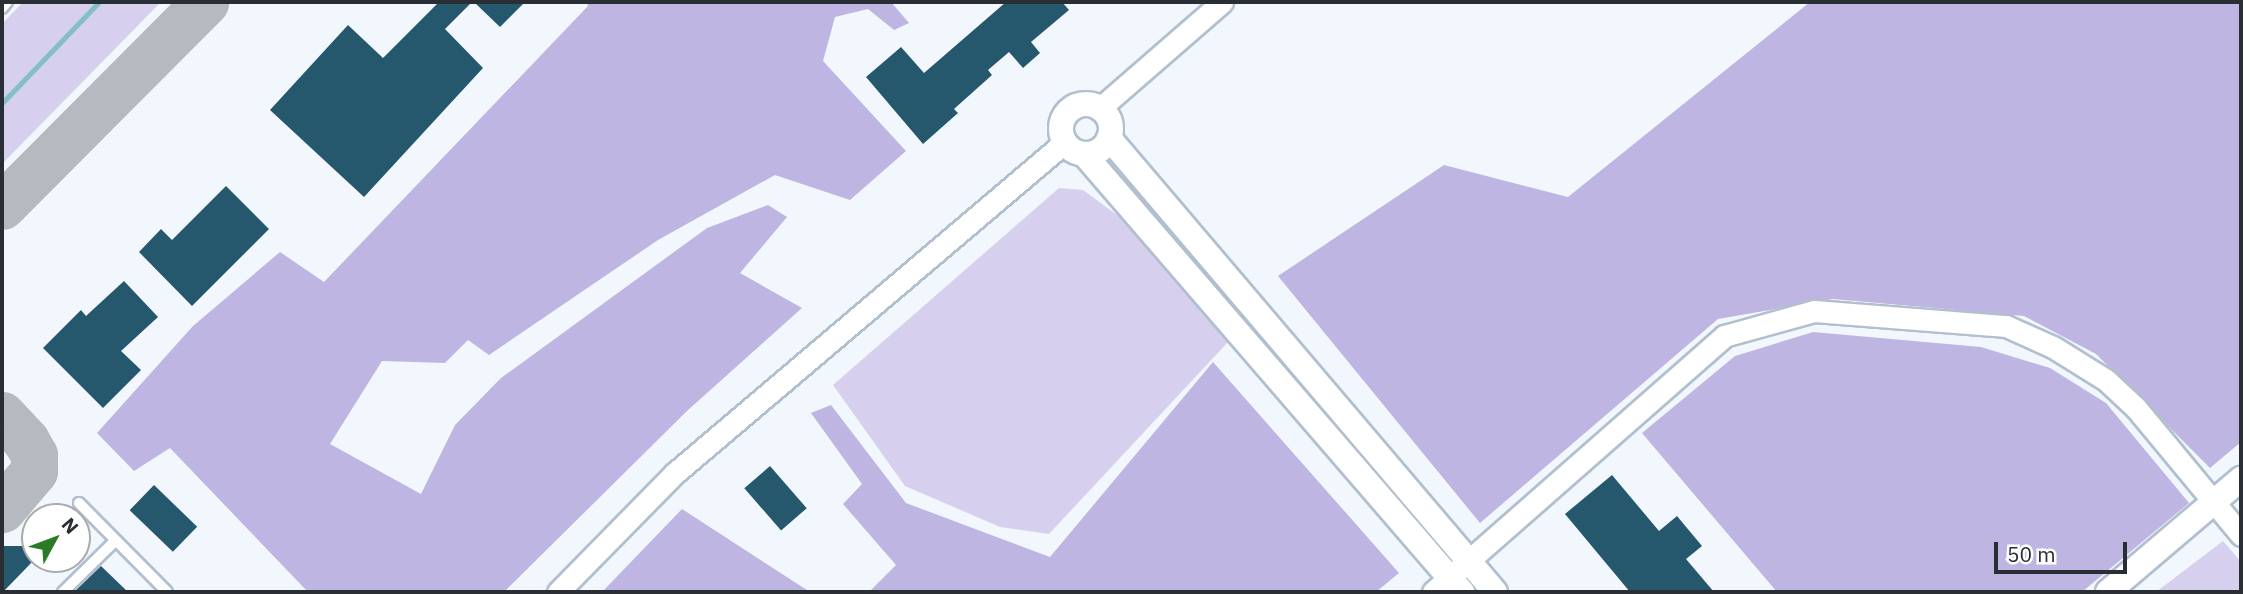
<!DOCTYPE html>
<style>
body{margin:0}
#map{position:relative;width:2243px;height:594px;overflow:hidden;background:#f1f7fd;font-family:"IBM Plex Sans",sans-serif}
div>[style]{position:absolute}
.green>*{inset:0;background:#d6d0ee}
.forest>*{inset:0;background:#beb5e3}
.stream>*{height:5px;margin:-2.5px;padding:0 2.5px;transform-origin:2.5px;border-radius:2.5px;background:#82bfc8}
.taxiway>*{height:47px;margin:-23.5px;padding:0 23.5px;transform-origin:23.5px;border-radius:23.5px;background:#b4bac0}
.building>*{inset:0;background:#26586d;transform-origin:0 0}
.roads{filter:drop-shadow(2px 0 #b1bfce) drop-shadow(-2px 0 #b1bfce) drop-shadow(0 2px #b1bfce) drop-shadow(0 -2px #b1bfce)}
.service>*{height:10px;margin:-5px;padding:0 5px;transform-origin:5px;border-radius:5px;background:#fff}
.minor>*{height:21px;margin:-10.5px;padding:0 10.5px;transform-origin:10.5px;border-radius:10.5px;background:#fff}
.tertiary>*{height:24px;margin:-12px;padding:0 12px;transform-origin:12px;border-radius:12px;background:#fff}
.tertiary>.ring{margin:-12px;padding:0;box-sizing:content-box;background:none;border:24px solid #fff;border-radius:50%}
span{translate:-50% -50%;white-space:nowrap;text-align:center;line-height:1.15;-webkit-text-stroke:7px #fff;paint-order:stroke}
.frame{position:absolute;inset:0;border:4px solid #292e34;pointer-events:none}
.north{position:absolute;left:21px;top:503px;width:70px;height:70px;box-sizing:border-box;background:#fff;border:2px solid #a9abae;border-radius:50%;rotate:49deg;font-size:19px;font-weight:700;line-height:28px;text-align:center;color:#292e34}
.north::after{content:'';display:block;margin:auto;width:24px;height:32px;background:#297b26;clip-path:polygon(50% 0,100% 100%,50% 72%,0 100%)}
.scale{position:absolute;left:1994px;top:542px;width:133px;height:32px;box-sizing:border-box;border:4px solid #292e34;border-top:0;padding-left:9px;font-size:21px;line-height:24px;white-space:nowrap;color:#292e34;-webkit-text-stroke:5px #fff;paint-order:stroke}
</style>
<div id="map">
<div class="green">
<i style="clip-path:polygon(23px 2px,161px 2px,2px 164px,2px 24px)"></i>
<i style="clip-path:polygon(1059px 188px,1083px 190px,1128px 223px,1228px 342px,1049px 534px,1000px 527px,905px 486px,833px 385px)"></i>
<i style="clip-path:polygon(2223px 541px,2241px 562px,2241px 592px,2156px 592px)"></i>
</div>
<div class="forest">
<i style="clip-path:polygon(587px 2px,891px 2px,909px 23px,894px 30px,868px 9px,835px 17px,823px 61px,906px 151px,850px 200px,775px 175px,658px 240px,489px 355px,468px 340px,445px 363px,382px 361px,330px 444px,421px 494px,455px 425px,501px 378px,707px 228px,768px 205px,787px 217px,740px 273px,802px 308px,688px 410px,504px 592px,308px 592px,170px 448px,134px 471px,97px 433px,193px 326px,280px 252px,324px 282px,588px 6px)"></i>
<i style="clip-path:polygon(1810px 2px,2241px 2px,2241px 442px,2210px 468px,2096px 354px,2024px 316px,1833px 299px,1718px 319px,1480px 523px,1278px 276px,1444px 165px,1568px 197px)"></i>
<i style="clip-path:polygon(1813px 332px,1981px 347px,2050px 368px,2106px 403px,2189px 503px,2082px 592px,1777px 592px,1642px 433px,1735px 356px)"></i>
<i style="clip-path:polygon(1213px 362px,1399px 573px,1376px 592px,869px 592px,896px 565px,843px 504px,862px 484px,811px 413px,831px 405px,906px 503px,1050px 557px)"></i>
<i style="clip-path:polygon(682px 509px,810px 592px,602px 592px)"></i>
</div>
<div class="stream">
<i style="left:2px;top:103px;width:140px;rotate:-46.2deg"></i>
</div>
<div class="taxiway">
<i style="left:2px;top:206px;width:288px;rotate:-45.1deg"></i>
<i style="left:2px;top:415px;width:35px;rotate:47deg"></i>
<i style="left:26px;top:441px;width:16px;rotate:60deg"></i>
<i style="left:34px;top:455px;width:16px;rotate:90deg"></i>
<i style="left:34px;top:471px;width:50px;rotate:130.1deg"></i>
</div>
<div class="building">
<i style="clip-path:polygon(439px 2px,472px 2px,445px 29px,483px 68px,364px 197px,270px 110px,348px 25px,383px 58px)"></i>
<i style="clip-path:polygon(474px 2px,525px 2px,500px 27px)"></i>
<i style="clip-path:polygon(1006px 2px,1062px 2px,1069px 10px,1031px 42px,1040px 53px,1023px 68px,1009px 52px,988px 70px,992px 75px,954px 109px,958px 113px,923px 144px,866px 77px,901px 47px,924px 73px)"></i>
<i style="clip-path:polygon(226px 186px,269px 229px,192px 306px,139px 252px,161px 229px,172px 240px)"></i>
<i style="clip-path:polygon(124px 281px,158px 317px,121px 351px,141px 370px,103px 408px,43px 348px,81px 310px,86px 316px)"></i>
<i style="left:770px;top:466px;width:56px;height:34px;rotate:49deg"></i>
<i style="clip-path:polygon(1612px 475px,1659px 531px,1677px 516px,1702px 546px,1686px 559px,1714px 592px,1630px 592px,1565px 514px)"></i>
<i style="left:154px;top:485px;width:60px;height:35px;rotate:44deg"></i>
<i style="clip-path:polygon(2px 546px,35px 546px,35px 559px,3px 592px)"></i>
<i style="clip-path:polygon(101px 566px,128px 592px,74px 592px)"></i>
</div>
<div class="roads">
<div class="service">
<i style="left:2px;top:8px;width:8px;rotate:-50deg"></i>
<i style="left:79px;top:503px;width:125px;rotate:45.3deg"></i>
<i style="left:63px;top:592px;width:73px;rotate:-44.4deg"></i>
</div>
<div class="minor">
<i style="left:1099px;top:109px;width:163px;rotate:-41deg"></i>
<i style="left:558px;top:592px;width:167px;rotate:-45.5deg"></i>
<i style="left:675px;top:473px;width:512px;rotate:-40.32deg"></i>
<i style="left:1433px;top:592px;width:388px;rotate:-41.3deg"></i>
<i style="left:1724px;top:336px;width:93px;rotate:-15.5deg"></i>
<i style="left:1814px;top:311px;width:193px;rotate:4.5deg"></i>
<i style="left:2006px;top:326px;width:51px;rotate:24.1deg"></i>
<i style="left:2053px;top:347px;width:62px;rotate:31.9deg"></i>
<i style="left:2106px;top:380px;width:41px;rotate:43deg"></i>
<i style="left:2136px;top:408px;width:165px;rotate:50.4deg"></i>
</div>
<div class="tertiary">
<i class="ring" style="left:1061px;top:104px;width:26px;height:26px"></i>
<i style="left:1109px;top:138px;width:596px;rotate:49.63deg"></i>
<i style="left:1084px;top:154px;width:579px;rotate:49.21deg"></i>
<i style="left:2108px;top:592px;width:175px;rotate:-40.4deg"></i>
</div>
</div>
<div class="frame"></div>
<div class="north">N</div>
<div class="scale">50 m</div>
</div>
